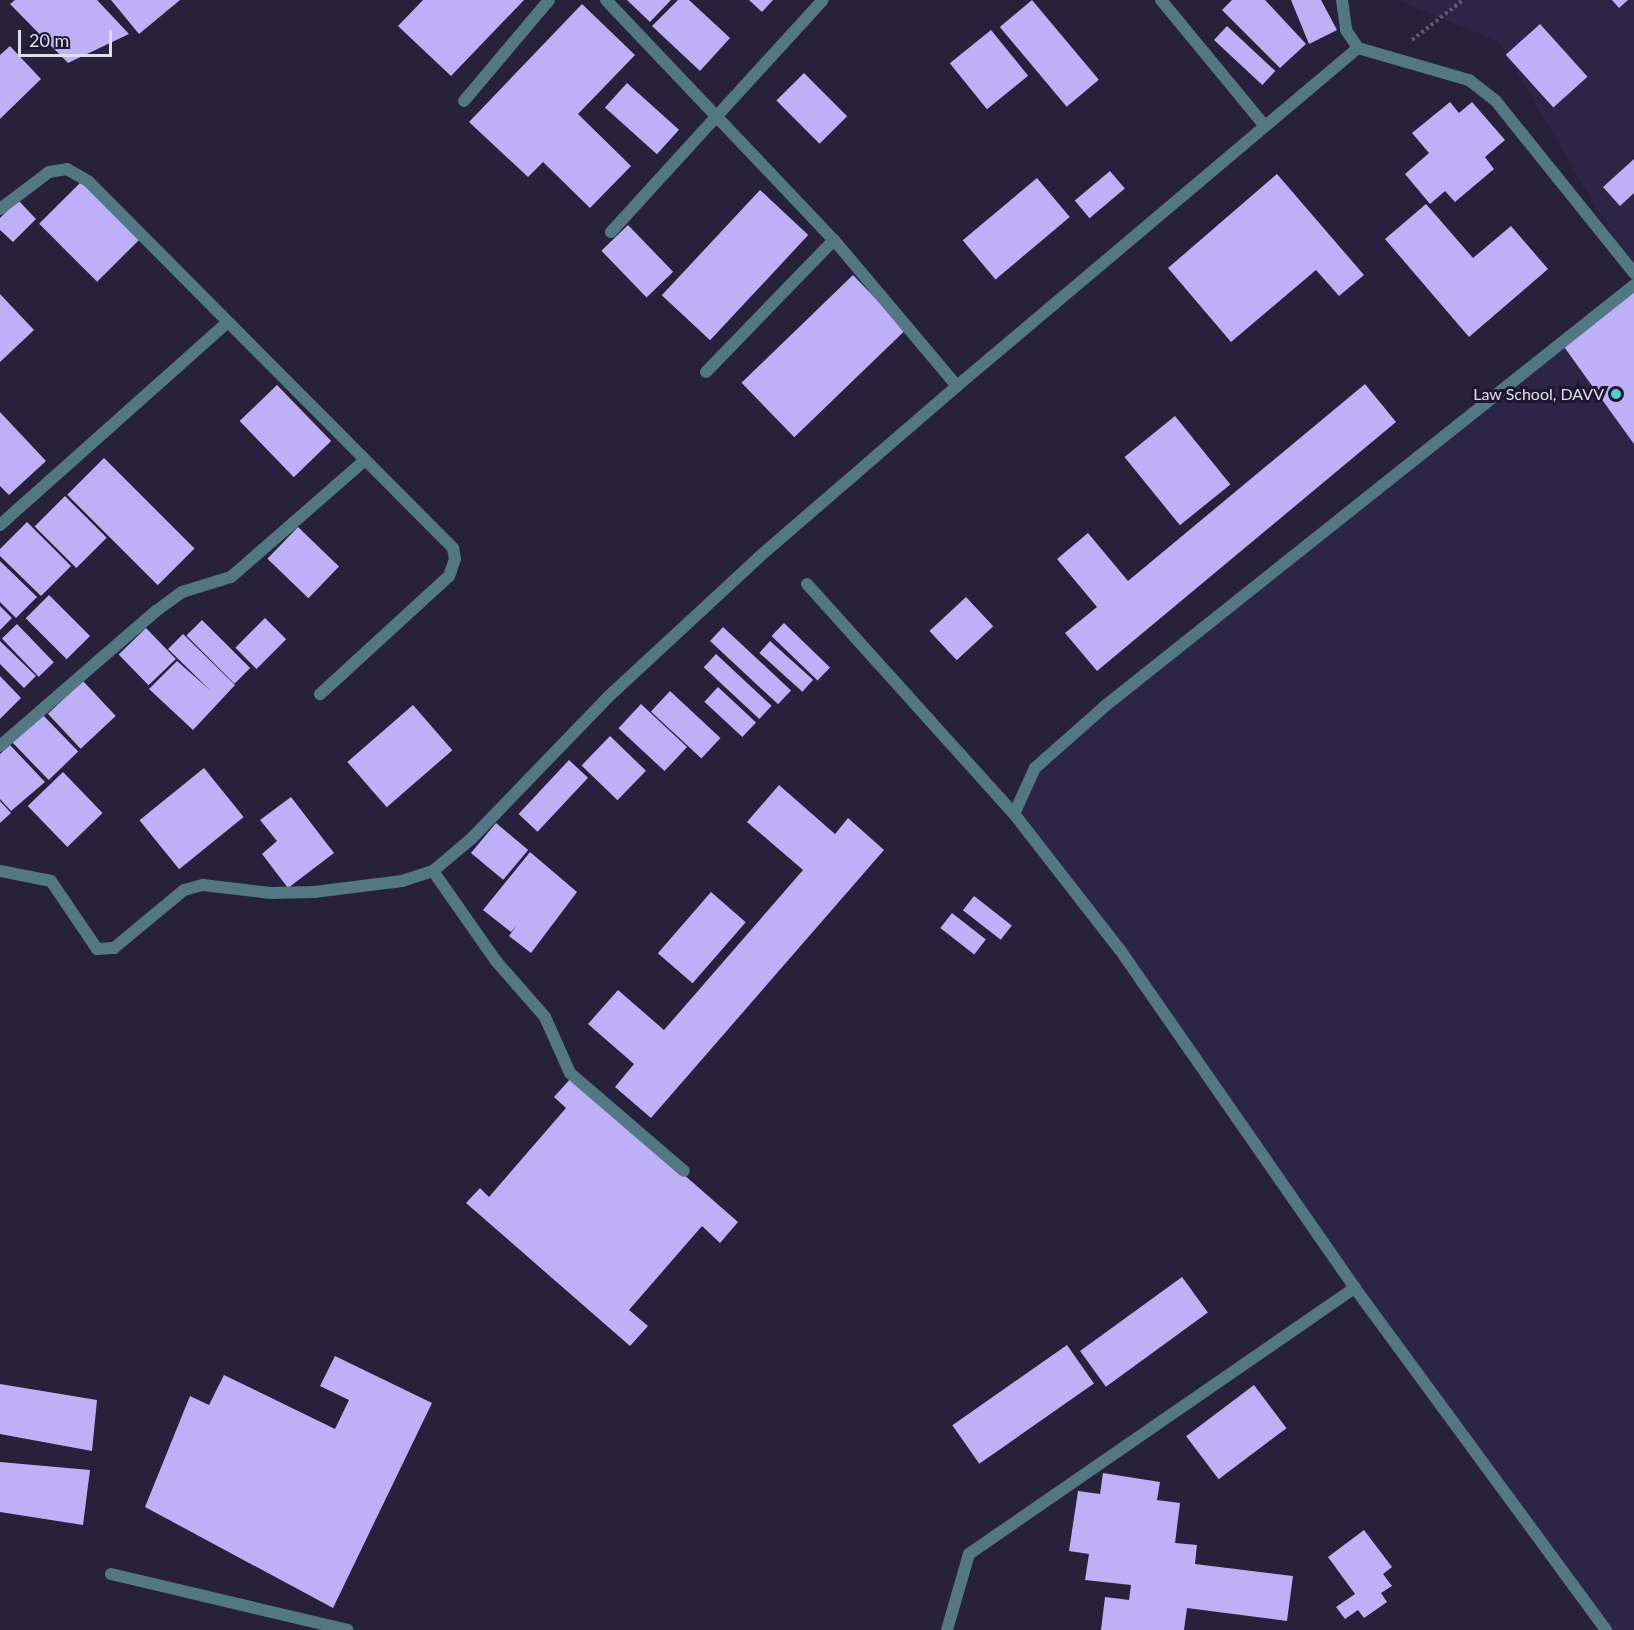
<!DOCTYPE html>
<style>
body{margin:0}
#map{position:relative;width:1634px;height:1630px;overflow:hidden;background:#27213b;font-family:Lato,sans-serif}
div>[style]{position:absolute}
.built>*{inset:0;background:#2d2546}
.building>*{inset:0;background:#beb0f7;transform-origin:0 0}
.path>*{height:4px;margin-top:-2px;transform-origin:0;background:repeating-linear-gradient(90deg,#5f5a71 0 3px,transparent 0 6px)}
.service>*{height:12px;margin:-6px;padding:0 6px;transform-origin:6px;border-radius:6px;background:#537883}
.minor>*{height:12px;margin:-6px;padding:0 6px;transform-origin:6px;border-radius:6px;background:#537883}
.dots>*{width:16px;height:16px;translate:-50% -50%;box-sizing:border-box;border:3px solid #1d1731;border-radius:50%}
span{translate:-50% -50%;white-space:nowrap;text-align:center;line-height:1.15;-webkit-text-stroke:6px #1d1731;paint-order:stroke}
.poi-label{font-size:16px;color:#e0ddef}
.right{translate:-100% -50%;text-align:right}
.scale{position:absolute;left:18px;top:30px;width:94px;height:27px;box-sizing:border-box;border:3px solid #e0ddef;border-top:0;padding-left:8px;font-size:18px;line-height:21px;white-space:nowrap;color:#e0ddef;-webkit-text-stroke:4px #1d1731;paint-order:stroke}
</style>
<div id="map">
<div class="built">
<i style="clip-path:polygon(1397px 0,1634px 0,1634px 272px,1499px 42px)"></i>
<i style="clip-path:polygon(1634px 285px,1634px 1630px,1606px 1630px,1120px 950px,1014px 814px,1035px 768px)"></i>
</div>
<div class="building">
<i style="clip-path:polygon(15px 0,97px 0,129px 34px,68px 63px,10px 4px)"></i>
<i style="clip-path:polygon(111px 0,180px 0,139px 34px)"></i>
<i style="clip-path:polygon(423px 0,524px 0,451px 76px,398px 26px)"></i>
<i style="clip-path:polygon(627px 0,671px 0,650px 22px)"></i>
<i style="clip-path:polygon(678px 0,689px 0,730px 38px,700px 71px,652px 26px)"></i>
<i style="clip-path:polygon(749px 0,773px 0,762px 12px)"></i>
<i style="left:1032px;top:0;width:104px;height:42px;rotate:50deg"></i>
<i style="clip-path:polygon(1232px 0,1265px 0,1306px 44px,1280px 68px,1222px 10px)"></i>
<i style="clip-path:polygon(1291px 0,1321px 0,1337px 30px,1309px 44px)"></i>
<i style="clip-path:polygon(1612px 0,1628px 0,1619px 8px)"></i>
<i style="clip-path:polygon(582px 4px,635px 55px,578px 114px,631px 166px,590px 208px,543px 162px,528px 177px,469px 122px)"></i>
<i style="left:1540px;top:24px;width:71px;height:46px;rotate:48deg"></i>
<i style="left:1227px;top:26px;width:66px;height:19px;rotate:43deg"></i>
<i style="left:991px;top:30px;width:59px;height:53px;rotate:51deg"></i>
<i style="clip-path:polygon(10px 46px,41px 79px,0 119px,0 55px)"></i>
<i style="left:804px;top:73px;width:61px;height:39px;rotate:45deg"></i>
<i style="left:627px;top:83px;width:70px;height:33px;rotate:42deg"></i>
<i style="clip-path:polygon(1450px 102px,1459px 113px,1472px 102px,1505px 140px,1485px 157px,1494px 169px,1455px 202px,1445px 191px,1430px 204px,1405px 174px,1429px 153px,1412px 133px)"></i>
<i style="clip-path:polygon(1634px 159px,1634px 193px,1620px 206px,1603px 187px)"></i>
<i style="left:1110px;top:171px;width:23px;height:46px;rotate:50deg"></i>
<i style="clip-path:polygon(1277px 174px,1364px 275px,1339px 296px,1316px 270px,1231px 342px,1168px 268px)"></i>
<i style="left:1037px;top:178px;width:51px;height:97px;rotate:50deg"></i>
<i style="left:83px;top:180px;width:82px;height:62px;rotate:45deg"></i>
<i style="left:760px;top:190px;width:66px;height:144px;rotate:43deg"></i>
<i style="clip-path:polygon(18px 200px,36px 219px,13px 242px,0 230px,0 218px)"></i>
<i style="clip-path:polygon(1426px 204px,1473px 258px,1511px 226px,1548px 269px,1469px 337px,1385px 239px)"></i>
<i style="left:628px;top:225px;width:65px;height:37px;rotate:46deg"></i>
<i style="left:853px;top:275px;width:76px;height:155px;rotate:46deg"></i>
<i style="clip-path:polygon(1634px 284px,1634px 444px,1562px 344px)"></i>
<i style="clip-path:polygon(0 294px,34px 330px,0 362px)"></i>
<i style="clip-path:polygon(1365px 384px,1396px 422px,1097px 671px,1065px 633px,1097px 607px,1057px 559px,1088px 533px,1128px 581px)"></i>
<i style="left:277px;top:385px;width:78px;height:52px;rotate:46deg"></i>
<i style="clip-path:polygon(0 412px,46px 461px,9px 495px,0 486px)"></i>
<i style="left:1175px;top:416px;width:88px;height:65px;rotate:51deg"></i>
<i style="left:104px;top:458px;width:128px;height:52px;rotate:45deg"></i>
<i style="left:65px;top:496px;width:59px;height:43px;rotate:45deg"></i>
<i style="clip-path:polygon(27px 522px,71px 566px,41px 596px,0 556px,0 549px)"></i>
<i style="left:298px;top:527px;width:57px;height:44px;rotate:44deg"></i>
<i style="clip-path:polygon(0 561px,37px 597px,16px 618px,0 602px)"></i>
<i style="left:49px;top:595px;width:58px;height:33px;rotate:45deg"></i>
<i style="left:966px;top:597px;width:40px;height:50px;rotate:47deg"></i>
<i style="clip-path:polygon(0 606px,12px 618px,0 630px)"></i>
<i style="left:265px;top:618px;width:30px;height:42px;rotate:45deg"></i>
<i style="left:202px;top:620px;width:68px;height:22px;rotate:45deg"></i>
<i style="left:784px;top:623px;width:64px;height:18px;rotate:44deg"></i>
<i style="left:17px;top:624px;width:53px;height:21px;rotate:46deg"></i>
<i style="left:723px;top:627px;width:93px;height:19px;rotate:43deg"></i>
<i style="left:146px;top:628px;width:43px;height:38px;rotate:46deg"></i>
<i style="clip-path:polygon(183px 634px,235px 685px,193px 730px,149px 689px,177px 661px,211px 691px,168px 649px)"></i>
<i style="clip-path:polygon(0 641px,36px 676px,24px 688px,0 664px)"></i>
<i style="left:770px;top:641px;width:58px;height:16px;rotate:42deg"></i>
<i style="left:716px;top:654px;width:76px;height:18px;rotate:43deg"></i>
<i style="clip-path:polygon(0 676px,21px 698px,0 719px)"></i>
<i style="left:83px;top:681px;width:48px;height:48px;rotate:47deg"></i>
<i style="left:718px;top:687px;width:52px;height:20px;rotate:43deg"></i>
<i style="left:670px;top:691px;width:69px;height:28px;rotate:43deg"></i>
<i style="left:641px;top:704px;width:63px;height:33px;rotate:43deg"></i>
<i style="left:413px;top:705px;width:60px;height:87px;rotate:49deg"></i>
<i style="left:40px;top:712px;width:55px;height:41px;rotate:46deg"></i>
<i style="left:610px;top:736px;width:50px;height:41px;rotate:44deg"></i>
<i style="clip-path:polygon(10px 745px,45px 782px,11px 811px,0 799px,0 754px)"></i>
<i style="left:569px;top:760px;width:26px;height:74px;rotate:43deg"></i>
<i style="left:204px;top:768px;width:63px;height:83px;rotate:51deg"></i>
<i style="left:63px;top:772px;width:57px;height:49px;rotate:46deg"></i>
<i style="clip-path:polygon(779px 785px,835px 834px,848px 818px,884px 850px,651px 1118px,615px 1087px,634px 1064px,588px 1024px,618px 990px,664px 1030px,803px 870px,747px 822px)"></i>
<i style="clip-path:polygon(291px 797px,334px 853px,288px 888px,262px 854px,277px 841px,260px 820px)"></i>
<i style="clip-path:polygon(0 801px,11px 813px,0 823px)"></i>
<i style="left:496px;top:823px;width:42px;height:39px;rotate:40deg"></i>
<i style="clip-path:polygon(530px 852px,577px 892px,531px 953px,509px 936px,517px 925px,511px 932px,483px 910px)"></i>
<i style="left:711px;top:892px;width:46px;height:81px;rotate:41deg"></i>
<i style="left:974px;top:896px;width:48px;height:18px;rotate:38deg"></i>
<i style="left:952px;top:913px;width:43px;height:19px;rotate:38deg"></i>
<i style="clip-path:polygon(572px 1077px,738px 1222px,720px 1243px,702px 1226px,629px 1310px,648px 1326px,630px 1346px,466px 1203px,480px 1188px,489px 1197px,566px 1108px,554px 1097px)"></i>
<i style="left:1182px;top:1277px;width:44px;height:126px;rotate:54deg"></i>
<i style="left:1067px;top:1345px;width:47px;height:140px;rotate:55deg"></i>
<i style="clip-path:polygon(335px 1356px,432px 1403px,333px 1608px,145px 1507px,190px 1396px,209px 1405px,224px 1375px,335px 1429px,349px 1400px,320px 1386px)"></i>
<i style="clip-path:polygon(0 1384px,97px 1400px,92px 1451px,0 1434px)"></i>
<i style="left:1254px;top:1385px;width:54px;height:85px;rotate:53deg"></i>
<i style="clip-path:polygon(0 1462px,90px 1470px,83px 1525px,0 1512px)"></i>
<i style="clip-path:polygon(1103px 1473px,1160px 1482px,1157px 1500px,1180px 1503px,1175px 1543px,1197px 1545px,1195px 1564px,1293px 1576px,1287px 1621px,1187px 1608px,1184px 1630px,1101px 1630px,1105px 1597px,1129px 1600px,1131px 1585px,1085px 1580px,1089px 1554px,1069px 1551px,1078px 1491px,1100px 1494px)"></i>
<i style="clip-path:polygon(1364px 1530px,1392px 1567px,1383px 1574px,1392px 1586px,1381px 1593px,1387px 1602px,1364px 1618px,1358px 1610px,1345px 1619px,1336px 1607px,1355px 1594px,1328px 1557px)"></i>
</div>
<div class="path">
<i style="left:1412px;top:40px;width:65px;rotate:-38.1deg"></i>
</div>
<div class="service">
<i style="left:807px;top:584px;width:309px;rotate:48deg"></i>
<i style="left:433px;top:871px;width:51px;rotate:-40.2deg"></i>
<i style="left:472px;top:838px;width:196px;rotate:-46deg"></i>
<i style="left:608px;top:697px;width:206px;rotate:-42.8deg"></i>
<i style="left:759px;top:557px;width:262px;rotate:-40.8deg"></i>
</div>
<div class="minor">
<i style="left:606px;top:0;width:331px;rotate:46.5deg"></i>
<i style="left:834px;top:240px;width:191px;rotate:49.9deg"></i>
<i style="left:957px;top:386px;width:524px;rotate:-40.13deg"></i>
<i style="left:1161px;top:0;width:163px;rotate:50.5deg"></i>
<i style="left:1342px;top:0;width:30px;rotate:82deg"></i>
<i style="left:1346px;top:30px;width:22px;rotate:56deg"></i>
<i style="left:1358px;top:48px;width:116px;rotate:16.1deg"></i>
<i style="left:1469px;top:80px;width:33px;rotate:38deg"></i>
<i style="left:1495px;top:100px;width:222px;rotate:51.2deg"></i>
<i style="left:464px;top:101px;width:132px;rotate:-49.9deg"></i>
<i style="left:0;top:209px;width:61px;rotate:-37.1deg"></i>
<i style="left:49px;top:172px;width:18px;rotate:-9deg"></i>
<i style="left:67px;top:169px;width:24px;rotate:30deg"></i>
<i style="left:88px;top:181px;width:518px;rotate:45.16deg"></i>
<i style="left:453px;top:548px;width:11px;rotate:80deg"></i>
<i style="left:455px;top:559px;width:18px;rotate:109deg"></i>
<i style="left:449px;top:576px;width:175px;rotate:137.5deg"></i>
<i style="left:611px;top:232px;width:314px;rotate:-47.6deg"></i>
<i style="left:706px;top:372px;width:184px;rotate:-45.9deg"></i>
<i style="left:0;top:525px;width:304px;rotate:-41.7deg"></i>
<i style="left:0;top:746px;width:206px;rotate:-40.9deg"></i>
<i style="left:156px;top:611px;width:32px;rotate:-36deg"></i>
<i style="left:182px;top:592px;width:51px;rotate:-17deg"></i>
<i style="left:231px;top:577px;width:178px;rotate:-41.1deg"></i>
<i style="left:0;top:871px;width:52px;rotate:11.1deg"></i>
<i style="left:51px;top:881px;width:82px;rotate:55.9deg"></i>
<i style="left:97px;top:949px;width:17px;rotate:-3deg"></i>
<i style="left:114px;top:948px;width:91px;rotate:-39.6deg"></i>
<i style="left:184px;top:890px;width:20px;rotate:-15deg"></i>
<i style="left:203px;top:885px;width:68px;rotate:6.7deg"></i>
<i style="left:271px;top:893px;width:43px;rotate:-1.3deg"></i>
<i style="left:314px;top:892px;width:89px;rotate:-7.1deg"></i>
<i style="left:402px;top:881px;width:33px;rotate:-18deg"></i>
<i style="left:433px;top:871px;width:110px;rotate:55deg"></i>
<i style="left:496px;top:961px;width:74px;rotate:48.8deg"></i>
<i style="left:545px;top:1017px;width:61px;rotate:65.9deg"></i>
<i style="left:570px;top:1073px;width:150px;rotate:40.7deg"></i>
<i style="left:111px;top:1574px;width:243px;rotate:13.3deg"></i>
<i style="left:947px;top:1630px;width:79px;rotate:-73.9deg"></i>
<i style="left:969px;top:1554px;width:469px;rotate:-34.6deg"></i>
<i style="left:1606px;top:1630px;width:424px;rotate:-126.3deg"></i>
<i style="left:1355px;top:1288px;width:412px;rotate:-124.8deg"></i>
<i style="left:1120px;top:950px;width:172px;rotate:-127.9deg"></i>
<i style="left:1014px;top:814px;width:51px;rotate:-65.5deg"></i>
<i style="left:1035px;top:768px;width:94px;rotate:-41.5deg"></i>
<i style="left:1105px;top:706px;width:676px;rotate:-38.51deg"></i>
</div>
<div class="dots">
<i style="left:1616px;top:394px;background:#52cdce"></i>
</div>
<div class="poi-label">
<span class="right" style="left:1604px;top:394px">Law School, DAVV</span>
</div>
<div class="scale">20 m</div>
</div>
